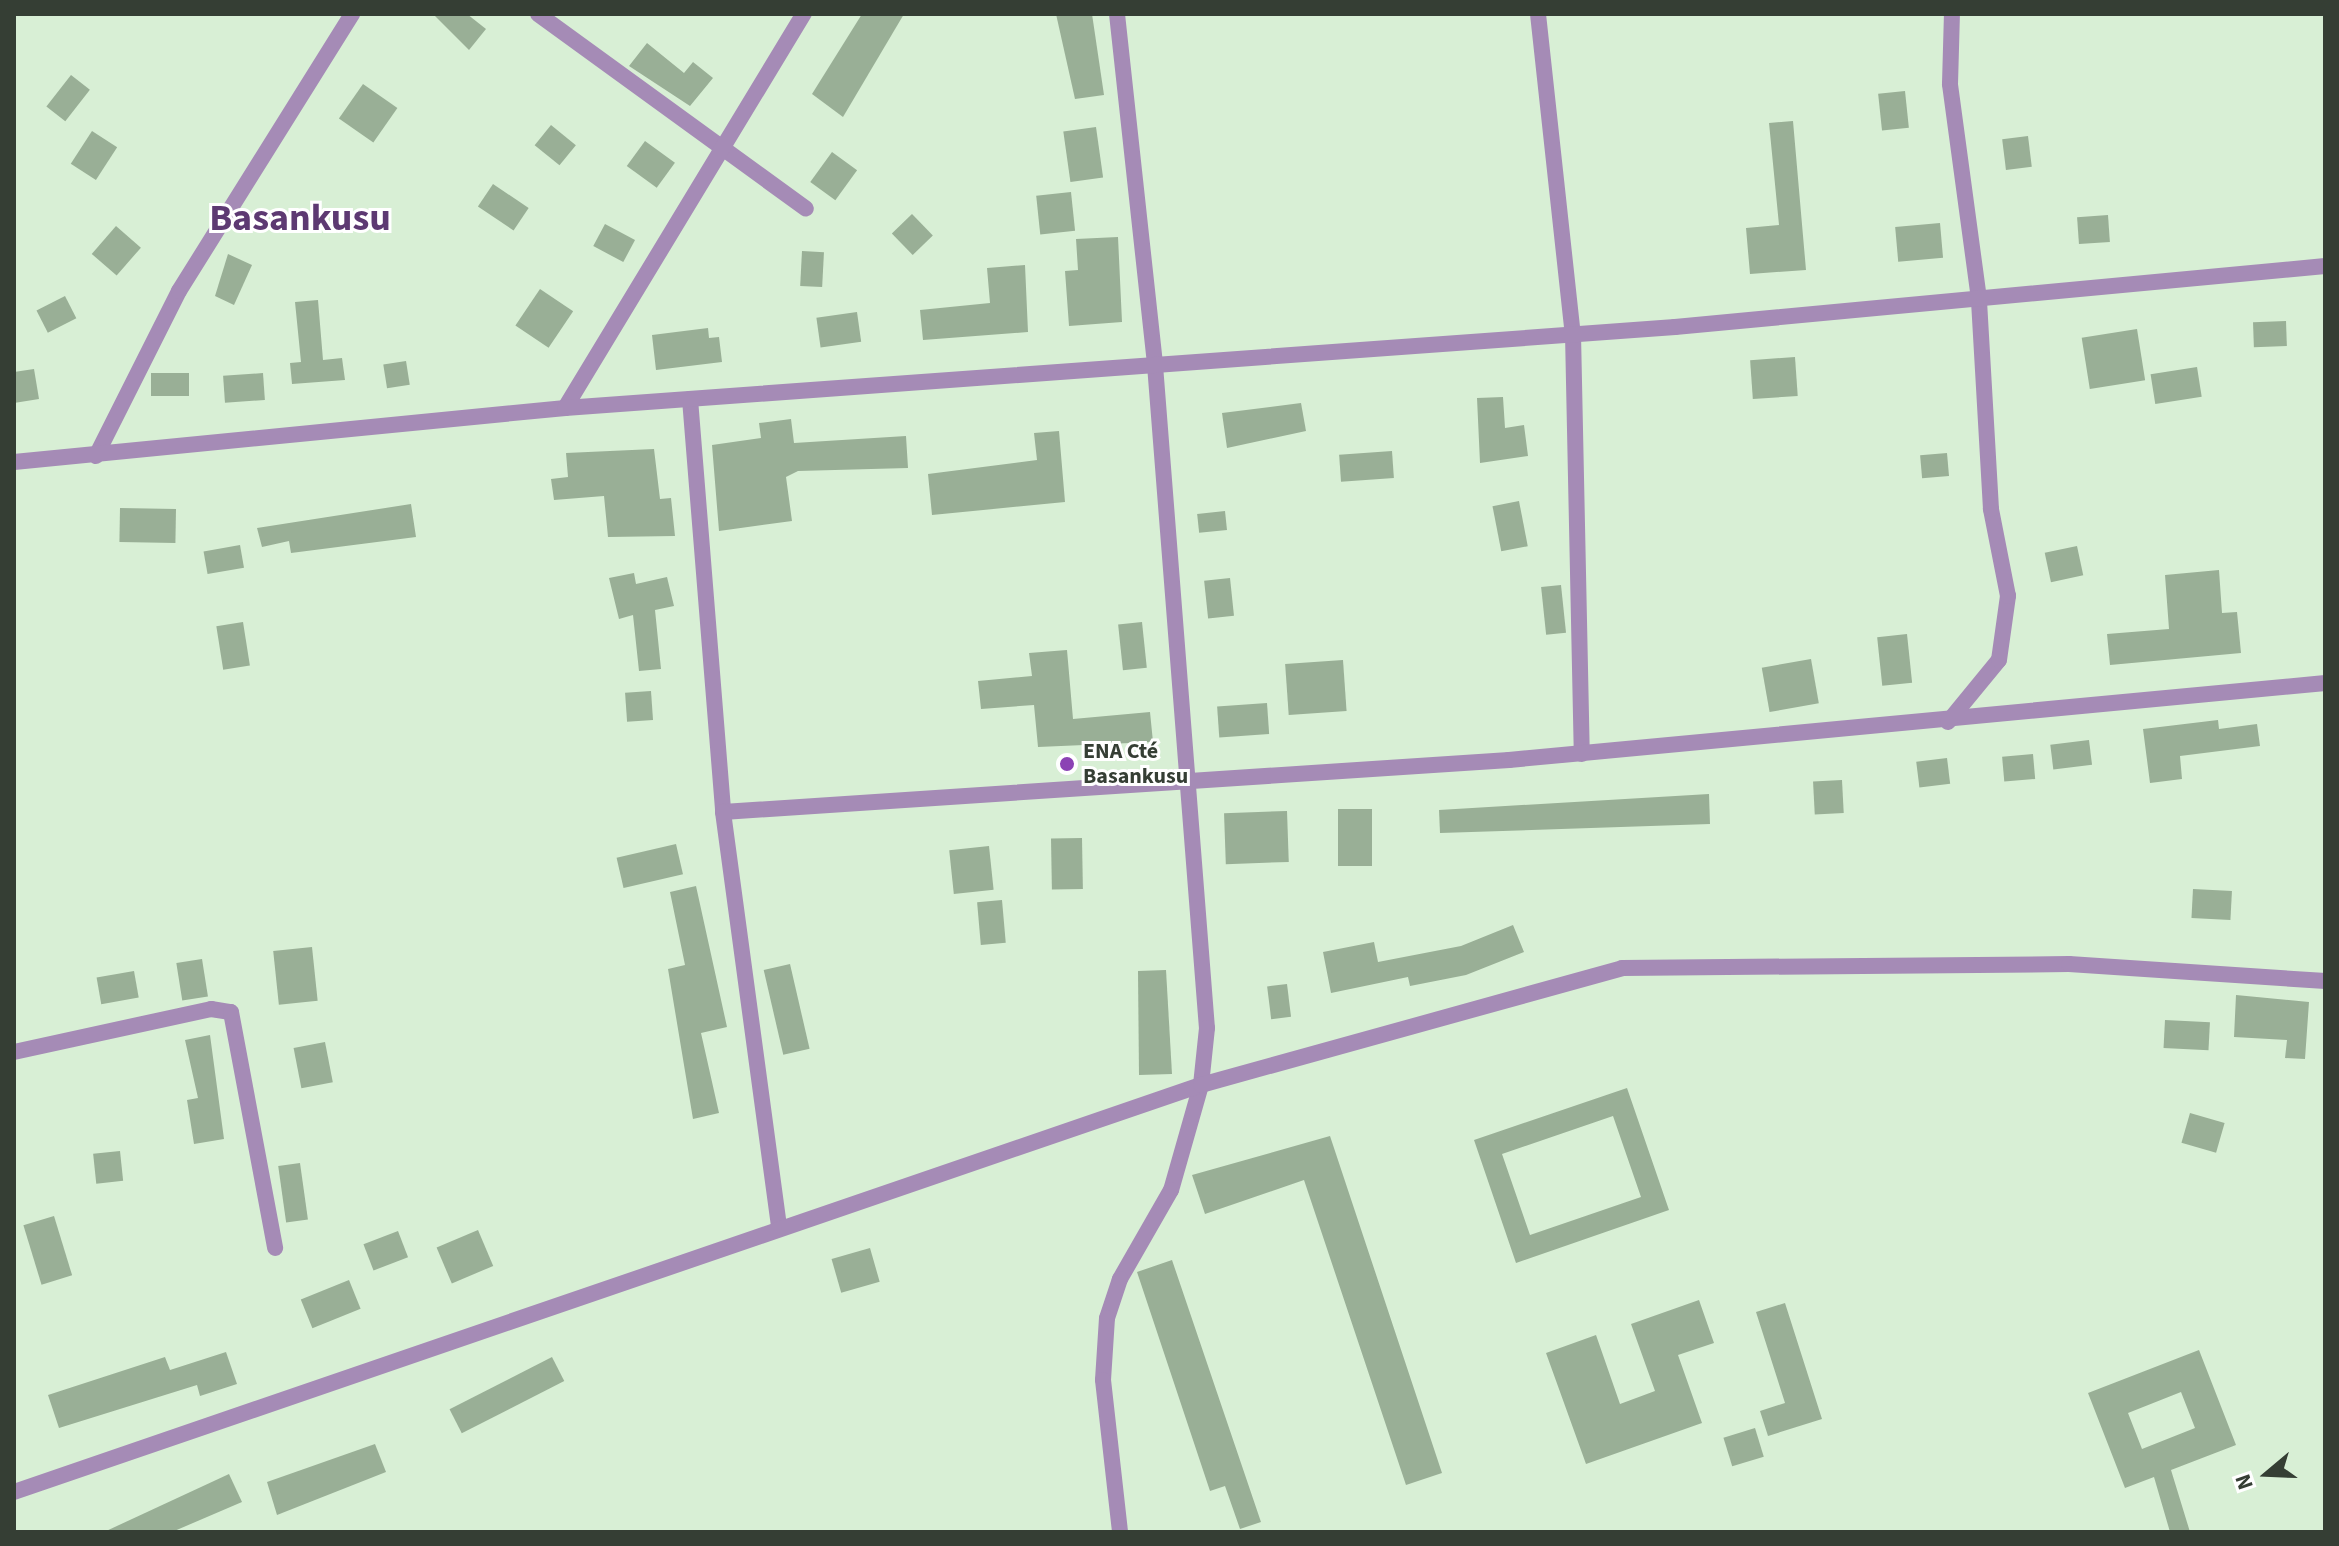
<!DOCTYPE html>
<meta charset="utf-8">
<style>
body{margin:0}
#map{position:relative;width:2339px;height:1546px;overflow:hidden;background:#d8efd5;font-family:"Source Sans 3",sans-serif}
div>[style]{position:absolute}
.building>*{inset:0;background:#99af96;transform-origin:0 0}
.minor>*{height:16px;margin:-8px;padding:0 8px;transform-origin:8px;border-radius:8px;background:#a58bb6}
.tertiary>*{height:16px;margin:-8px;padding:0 8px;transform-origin:8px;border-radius:8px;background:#a58bb6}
.dots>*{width:22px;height:22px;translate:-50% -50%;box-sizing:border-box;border:4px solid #fff;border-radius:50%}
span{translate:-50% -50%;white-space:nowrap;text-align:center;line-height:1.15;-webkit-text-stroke:6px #fff;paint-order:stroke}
.poi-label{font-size:22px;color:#353e34;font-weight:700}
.left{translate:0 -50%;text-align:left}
.town-label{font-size:38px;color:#5d3972;font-weight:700}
.frame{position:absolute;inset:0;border:16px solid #353e34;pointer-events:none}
.north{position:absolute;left:2227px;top:1434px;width:80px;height:80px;-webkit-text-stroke:6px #fff;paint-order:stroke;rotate:251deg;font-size:22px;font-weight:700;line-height:32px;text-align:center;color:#353e34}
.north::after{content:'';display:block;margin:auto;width:28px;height:36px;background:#353e34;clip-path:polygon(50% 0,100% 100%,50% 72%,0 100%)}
</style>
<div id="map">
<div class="building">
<i style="clip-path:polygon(433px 14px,467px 14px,486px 29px,469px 50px)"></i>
<i style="clip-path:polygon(862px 14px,904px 14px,843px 117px,812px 94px)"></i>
<i style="clip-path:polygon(1056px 14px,1092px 14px,1104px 95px,1075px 99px)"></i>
<i style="clip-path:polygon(647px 43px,684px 73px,693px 62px,713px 78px,690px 106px,629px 66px)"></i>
<i style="left:71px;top:75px;width:24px;height:40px;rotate:38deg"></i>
<i style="left:363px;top:84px;width:42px;height:42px;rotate:35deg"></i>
<i style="left:1905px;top:91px;width:37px;height:27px;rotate:84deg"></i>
<i style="clip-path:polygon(1793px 121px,1806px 270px,1750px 274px,1746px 228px,1779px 225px,1769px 123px)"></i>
<i style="left:551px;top:125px;width:32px;height:26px;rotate:39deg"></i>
<i style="left:1096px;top:127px;width:51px;height:33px;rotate:82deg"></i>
<i style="left:92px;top:131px;width:30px;height:39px;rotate:33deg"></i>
<i style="left:2028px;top:136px;width:31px;height:26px;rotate:83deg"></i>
<i style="left:645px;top:141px;width:37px;height:31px;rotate:36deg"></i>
<i style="left:832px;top:152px;width:31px;height:37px;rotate:36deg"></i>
<i style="left:493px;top:184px;width:43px;height:27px;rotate:34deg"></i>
<i style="left:1071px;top:192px;width:39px;height:35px;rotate:84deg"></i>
<i style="left:912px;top:214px;width:30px;height:28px;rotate:46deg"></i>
<i style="left:2108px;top:215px;width:27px;height:31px;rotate:86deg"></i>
<i style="left:1940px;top:223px;width:35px;height:45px;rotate:85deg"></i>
<i style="left:605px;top:224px;width:34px;height:25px;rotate:28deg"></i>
<i style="left:116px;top:226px;width:33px;height:37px;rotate:41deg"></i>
<i style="clip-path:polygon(1118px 237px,1122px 322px,1069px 326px,1065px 271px,1078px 270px,1076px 239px)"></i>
<i style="left:802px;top:251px;width:22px;height:35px;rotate:3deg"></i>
<i style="clip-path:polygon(228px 254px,252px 265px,234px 305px,215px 296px)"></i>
<i style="clip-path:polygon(1025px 265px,1028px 332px,923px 340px,920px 310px,990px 303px,987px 268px)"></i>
<i style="left:540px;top:289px;width:40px;height:44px;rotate:34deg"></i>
<i style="left:65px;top:296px;width:25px;height:32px;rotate:63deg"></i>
<i style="clip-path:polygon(318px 300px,323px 360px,342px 358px,345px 380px,292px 384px,290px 363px,301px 362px,295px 302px)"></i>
<i style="left:857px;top:312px;width:30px;height:41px;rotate:82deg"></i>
<i style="left:2286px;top:321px;width:25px;height:33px;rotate:88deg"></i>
<i style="clip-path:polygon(708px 328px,709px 338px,719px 337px,722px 362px,656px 370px,652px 335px)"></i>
<i style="left:2137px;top:329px;width:52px;height:56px;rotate:81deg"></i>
<i style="left:1795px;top:357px;width:39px;height:45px;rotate:86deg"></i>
<i style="left:406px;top:361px;width:24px;height:23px;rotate:81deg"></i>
<i style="left:2197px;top:367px;width:30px;height:47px;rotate:81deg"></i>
<i style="clip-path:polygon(34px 369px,39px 399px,14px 403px,14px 372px)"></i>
<i style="left:189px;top:373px;width:23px;height:38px;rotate:90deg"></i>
<i style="left:263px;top:373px;width:27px;height:40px;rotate:86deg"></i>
<i style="clip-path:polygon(1503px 397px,1505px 428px,1524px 425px,1528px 456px,1480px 463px,1477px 398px)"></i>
<i style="clip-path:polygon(1301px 403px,1306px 431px,1227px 448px,1222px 413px)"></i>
<i style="clip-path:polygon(791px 419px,794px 443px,906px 436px,908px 468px,798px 471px,786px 477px,792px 521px,719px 531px,712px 445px,761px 438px,759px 423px)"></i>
<i style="clip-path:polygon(1059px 431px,1065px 502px,932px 515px,928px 474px,1037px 460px,1034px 433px)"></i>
<i style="clip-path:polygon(654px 449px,660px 499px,671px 498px,675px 536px,608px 537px,604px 496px,554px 500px,551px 479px,568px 477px,566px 453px)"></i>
<i style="left:1392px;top:451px;width:27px;height:53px;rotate:86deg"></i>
<i style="left:1947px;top:453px;width:23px;height:27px;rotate:85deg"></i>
<i style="left:1519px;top:501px;width:46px;height:27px;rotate:79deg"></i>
<i style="clip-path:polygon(411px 504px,416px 537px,291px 553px,289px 541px,262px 547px,257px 528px)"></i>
<i style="left:120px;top:508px;width:56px;height:34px;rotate:1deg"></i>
<i style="left:1225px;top:511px;width:19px;height:28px;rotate:84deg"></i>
<i style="left:240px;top:545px;width:23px;height:37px;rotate:80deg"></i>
<i style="left:2077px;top:546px;width:30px;height:33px;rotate:78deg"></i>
<i style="clip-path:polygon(2219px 570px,2222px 613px,2237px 612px,2241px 653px,2110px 665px,2107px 634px,2169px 629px,2165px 575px)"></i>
<i style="clip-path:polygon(634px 573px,636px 584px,667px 577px,674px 606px,655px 610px,661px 669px,639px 671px,633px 615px,619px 619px,609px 578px)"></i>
<i style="left:1230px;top:578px;width:38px;height:26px;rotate:84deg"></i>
<i style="left:1561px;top:585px;width:48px;height:20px;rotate:84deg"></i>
<i style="left:243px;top:622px;width:44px;height:27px;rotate:81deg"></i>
<i style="left:1142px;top:622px;width:46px;height:24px;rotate:84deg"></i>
<i style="left:1907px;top:634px;width:49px;height:30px;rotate:84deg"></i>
<i style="clip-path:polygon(1067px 650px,1073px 719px,1150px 712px,1153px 742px,1038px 747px,1034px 705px,981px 709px,978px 681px,1032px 676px,1029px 653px)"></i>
<i style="left:1811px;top:659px;width:45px;height:50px;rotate:80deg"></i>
<i style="left:1343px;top:660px;width:51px;height:58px;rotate:86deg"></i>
<i style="left:651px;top:691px;width:29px;height:26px;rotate:86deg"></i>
<i style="left:1267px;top:703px;width:31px;height:50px;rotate:86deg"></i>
<i style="clip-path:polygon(2218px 720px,2219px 729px,2257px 724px,2260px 746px,2180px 756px,2182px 779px,2150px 783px,2143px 729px)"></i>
<i style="left:2089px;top:740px;width:25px;height:39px;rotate:83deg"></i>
<i style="left:2033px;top:754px;width:25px;height:31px;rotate:85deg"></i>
<i style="left:1947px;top:758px;width:26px;height:31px;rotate:83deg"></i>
<i style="left:1842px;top:780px;width:33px;height:29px;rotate:87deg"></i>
<i style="clip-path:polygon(1709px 794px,1710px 824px,1440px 833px,1439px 810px)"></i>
<i style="left:1338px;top:809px;width:34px;height:57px"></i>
<i style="left:1287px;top:811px;width:51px;height:63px;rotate:88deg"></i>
<i style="left:1082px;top:838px;width:51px;height:31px;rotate:89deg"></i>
<i style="left:676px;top:844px;width:31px;height:61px;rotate:77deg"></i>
<i style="left:989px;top:846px;width:44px;height:40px;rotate:84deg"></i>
<i style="clip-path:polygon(696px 886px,727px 1027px,701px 1033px,719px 1113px,693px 1119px,668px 969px,685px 965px,670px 892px)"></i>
<i style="left:2193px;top:889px;width:39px;height:29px;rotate:3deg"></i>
<i style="left:1002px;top:900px;width:43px;height:25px;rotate:85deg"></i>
<i style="clip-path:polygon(1513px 925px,1524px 952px,1466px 975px,1410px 986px,1408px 977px,1331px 993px,1323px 952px,1374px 942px,1378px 962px,1461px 946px)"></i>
<i style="left:312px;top:947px;width:54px;height:39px;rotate:84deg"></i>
<i style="left:202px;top:959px;width:38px;height:26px;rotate:81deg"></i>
<i style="left:790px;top:964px;width:87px;height:27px;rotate:77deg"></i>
<i style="clip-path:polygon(1166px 970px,1172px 1074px,1139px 1075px,1138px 971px)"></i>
<i style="left:134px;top:971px;width:27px;height:38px;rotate:80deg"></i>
<i style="left:1287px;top:984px;width:33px;height:20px;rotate:83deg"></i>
<i style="clip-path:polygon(2236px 995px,2309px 1002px,2305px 1059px,2285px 1058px,2287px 1040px,2234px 1037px)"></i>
<i style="left:2165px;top:1020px;width:45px;height:28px;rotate:3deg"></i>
<i style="clip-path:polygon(210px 1035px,224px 1139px,194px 1144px,187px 1100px,198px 1098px,185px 1040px)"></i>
<i style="left:325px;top:1042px;width:41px;height:32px;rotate:79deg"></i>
<i style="clip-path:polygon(evenodd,1627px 1088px,1669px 1210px,1516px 1263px,1474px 1140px,1627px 1088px,1613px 1116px,1641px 1197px,1530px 1235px,1502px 1154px,1613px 1116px)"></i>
<i style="left:2190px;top:1113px;width:36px;height:31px;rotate:16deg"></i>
<i style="clip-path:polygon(1330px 1136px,1442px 1473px,1406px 1485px,1304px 1180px,1205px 1214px,1192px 1175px)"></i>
<i style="left:120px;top:1151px;width:30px;height:27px;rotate:84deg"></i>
<i style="left:300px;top:1163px;width:57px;height:22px;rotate:82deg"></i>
<i style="left:54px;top:1216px;width:62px;height:32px;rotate:73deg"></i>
<i style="left:478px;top:1230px;width:39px;height:45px;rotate:67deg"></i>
<i style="left:398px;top:1231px;width:28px;height:37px;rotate:69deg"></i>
<i style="left:870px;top:1248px;width:35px;height:40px;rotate:74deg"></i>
<i style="clip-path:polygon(1172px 1260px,1261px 1522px,1240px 1529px,1225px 1486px,1210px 1491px,1137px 1272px)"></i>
<i style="left:349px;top:1280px;width:31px;height:52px;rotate:68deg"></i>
<i style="clip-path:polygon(1699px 1300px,1714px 1343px,1678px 1355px,1702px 1423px,1586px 1464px,1546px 1353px,1596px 1335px,1620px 1404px,1655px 1391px,1631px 1324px)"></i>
<i style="clip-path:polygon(1785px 1303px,1822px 1419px,1768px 1436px,1760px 1411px,1785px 1403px,1756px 1312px)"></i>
<i style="clip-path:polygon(evenodd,2199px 1350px,2236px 1445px,2171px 1470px,2190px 1532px,2170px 1532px,2154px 1477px,2125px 1488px,2088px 1393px,2199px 1350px,2181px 1392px,2195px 1428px,2142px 1449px,2128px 1413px,2181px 1392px)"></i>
<i style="clip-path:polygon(226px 1352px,237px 1384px,200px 1396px,197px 1385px,59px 1428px,48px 1395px,165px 1357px,170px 1370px)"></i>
<i style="left:552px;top:1357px;width:27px;height:115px;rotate:63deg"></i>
<i style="left:1755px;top:1428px;width:30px;height:33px;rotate:73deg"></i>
<i style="clip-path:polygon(375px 1444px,386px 1472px,277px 1515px,267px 1482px)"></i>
<i style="clip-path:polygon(229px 1474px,242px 1502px,172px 1532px,104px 1532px)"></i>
</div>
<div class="minor">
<i style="left:538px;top:14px;width:331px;rotate:36deg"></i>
<i style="left:1117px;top:14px;width:353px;rotate:83.8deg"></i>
<i style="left:1155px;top:365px;width:665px;rotate:85.52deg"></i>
<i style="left:1207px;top:1028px;width:57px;rotate:96deg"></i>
<i style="left:1201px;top:1085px;width:109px;rotate:105.9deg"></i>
<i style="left:1171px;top:1190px;width:103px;rotate:119.8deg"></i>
<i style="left:1120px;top:1279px;width:41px;rotate:108.4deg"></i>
<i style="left:1107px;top:1318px;width:62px;rotate:93.7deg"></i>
<i style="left:1103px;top:1380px;width:153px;rotate:83.6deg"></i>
<i style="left:1538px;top:14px;width:322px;rotate:83.8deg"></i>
<i style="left:1573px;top:334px;width:420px;rotate:88.8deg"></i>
<i style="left:690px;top:399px;width:414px;rotate:85.4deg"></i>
<i style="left:723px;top:812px;width:788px;rotate:-3.79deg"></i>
<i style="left:1509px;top:760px;width:820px;rotate:-5.39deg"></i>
<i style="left:565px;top:408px;width:461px;rotate:-58.8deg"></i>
<i style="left:96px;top:456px;width:185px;rotate:-63.3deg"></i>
<i style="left:179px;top:291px;width:327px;rotate:-58deg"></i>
<i style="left:1948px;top:722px;width:80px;rotate:-50.6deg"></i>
<i style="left:1999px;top:660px;width:65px;rotate:-82deg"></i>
<i style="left:2008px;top:596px;width:89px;rotate:-101.1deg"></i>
<i style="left:1991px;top:509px;width:210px;rotate:-93.3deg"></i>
<i style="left:1979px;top:299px;width:217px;rotate:-97.7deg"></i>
<i style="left:1950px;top:84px;width:70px;rotate:-88.4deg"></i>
<i style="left:723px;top:812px;width:420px;rotate:82.3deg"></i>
<i style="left:14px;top:1052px;width:202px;rotate:-12.3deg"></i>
<i style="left:211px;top:1009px;width:20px;rotate:9deg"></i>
<i style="left:231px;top:1012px;width:240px;rotate:79.4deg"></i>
<i style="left:14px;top:1492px;width:1255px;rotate:-18.93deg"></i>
<i style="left:1201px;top:1085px;width:437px;rotate:-15.5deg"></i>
<i style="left:1622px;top:968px;width:447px;rotate:-0.5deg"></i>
<i style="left:2069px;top:964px;width:257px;rotate:3.8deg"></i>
</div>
<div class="tertiary">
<i style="left:14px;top:462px;width:554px;rotate:-5.6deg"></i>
<i style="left:565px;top:408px;width:1113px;rotate:-4.17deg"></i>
<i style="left:1675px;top:327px;width:653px;rotate:-5.36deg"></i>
</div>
<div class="dots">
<i style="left:1067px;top:764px;background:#8b42b4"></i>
</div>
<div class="poi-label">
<span class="left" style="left:1083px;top:764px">ENA Cté<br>Basankusu</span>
</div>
<div class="town-label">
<span style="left:300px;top:219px">Basankusu</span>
</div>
<div class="frame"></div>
<div class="north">N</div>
</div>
